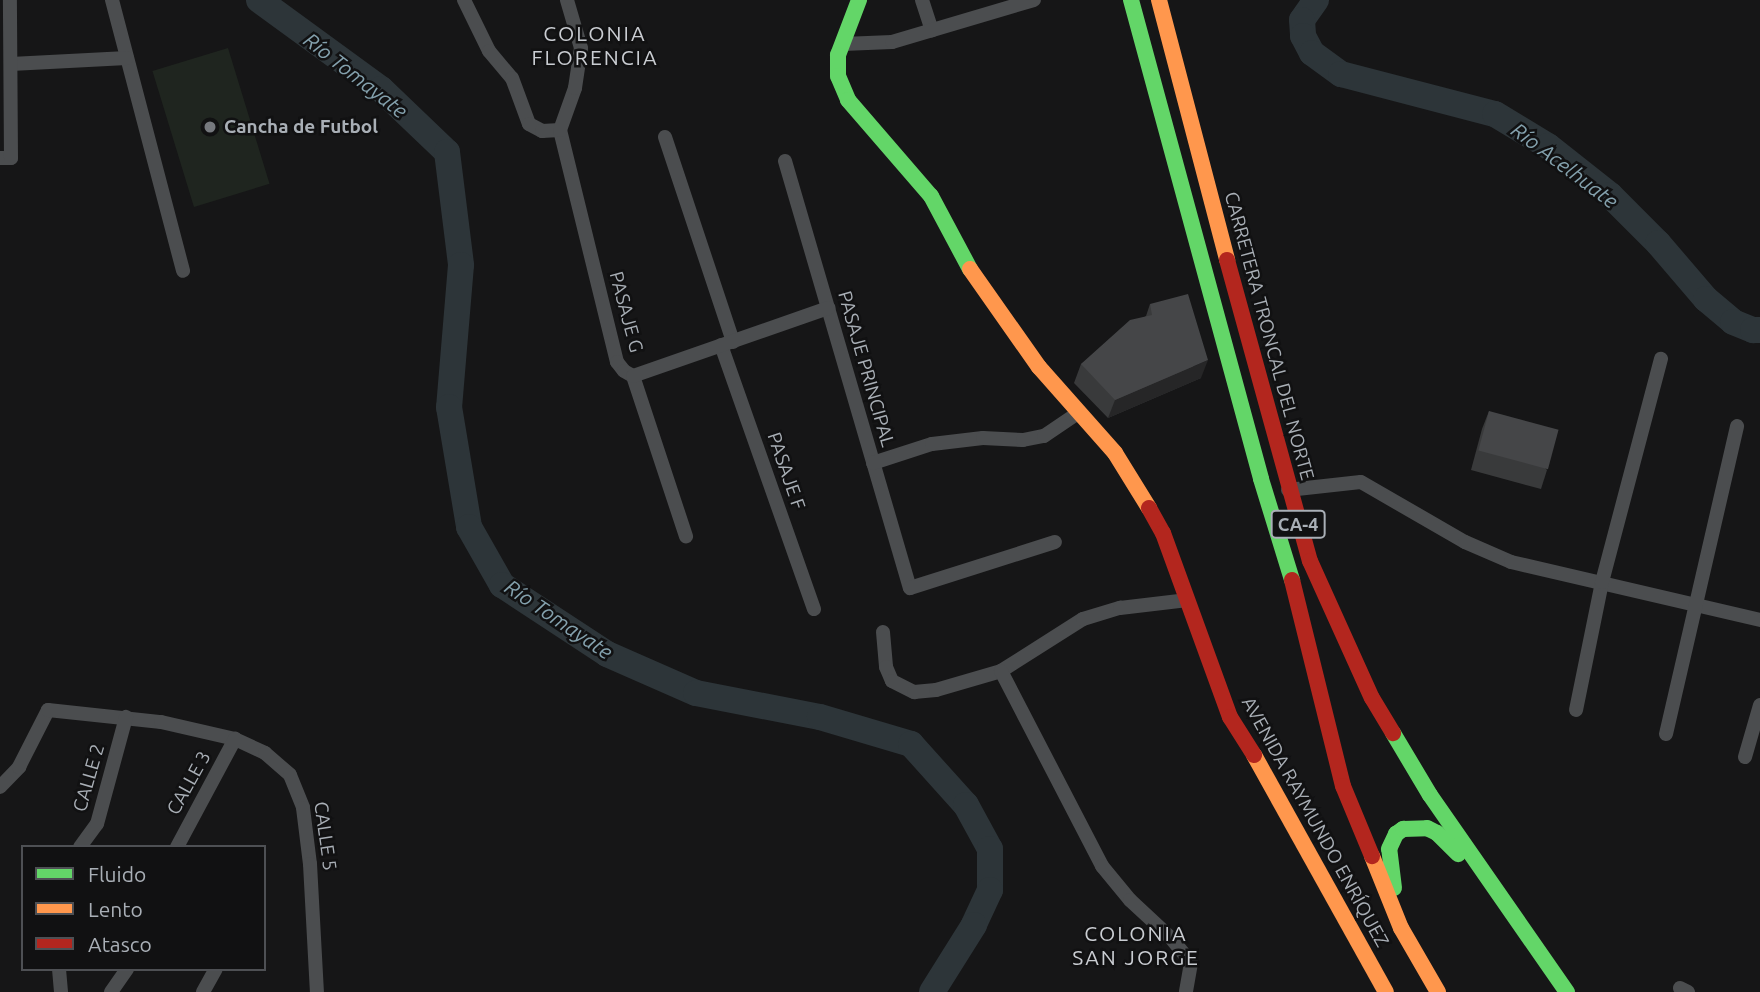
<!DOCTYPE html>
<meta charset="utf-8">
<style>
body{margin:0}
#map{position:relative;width:1760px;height:992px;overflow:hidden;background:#161617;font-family:Ubuntu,sans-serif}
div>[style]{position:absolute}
.green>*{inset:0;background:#1f251f;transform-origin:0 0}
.river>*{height:26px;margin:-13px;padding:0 13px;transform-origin:13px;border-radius:13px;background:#2d3539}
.street>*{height:14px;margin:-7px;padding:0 7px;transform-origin:7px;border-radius:7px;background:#4b4d4f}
.fast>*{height:16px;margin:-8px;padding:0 8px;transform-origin:8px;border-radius:8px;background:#63d668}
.slow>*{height:16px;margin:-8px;padding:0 8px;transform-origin:8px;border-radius:8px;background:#ff974d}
.jam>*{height:16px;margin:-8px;padding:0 8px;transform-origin:8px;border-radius:8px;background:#b3261e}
.wall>*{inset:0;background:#393a3b}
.shaded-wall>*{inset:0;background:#262627}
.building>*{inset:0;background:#454648;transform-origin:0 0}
.dots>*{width:19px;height:19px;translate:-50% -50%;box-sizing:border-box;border:4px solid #111112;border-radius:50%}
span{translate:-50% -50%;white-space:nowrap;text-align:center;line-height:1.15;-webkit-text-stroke:5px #111112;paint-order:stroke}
.shield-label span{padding:2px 5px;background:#111112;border:2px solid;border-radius:5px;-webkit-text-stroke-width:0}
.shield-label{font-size:18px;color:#a9afb6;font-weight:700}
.poi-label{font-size:19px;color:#a9afb6;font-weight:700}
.left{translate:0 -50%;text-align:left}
.street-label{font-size:19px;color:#a9afb6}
.neighbourhood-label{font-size:21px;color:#cacdd2;letter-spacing:2px}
.water-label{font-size:21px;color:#84a1ad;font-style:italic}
.legend{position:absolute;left:21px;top:845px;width:245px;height:126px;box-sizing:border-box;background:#111112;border:2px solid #4e5054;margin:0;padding:9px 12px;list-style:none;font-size:21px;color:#a9afb6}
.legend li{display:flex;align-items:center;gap:14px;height:35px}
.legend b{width:35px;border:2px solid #4e5054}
</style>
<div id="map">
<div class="green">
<i style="left:228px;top:48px;width:142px;height:79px;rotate:73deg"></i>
</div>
<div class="river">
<i style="left:259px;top:0;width:151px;rotate:36.1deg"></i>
<i style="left:381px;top:89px;width:91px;rotate:43.7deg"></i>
<i style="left:447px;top:152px;width:114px;rotate:82.9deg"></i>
<i style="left:461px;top:265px;width:143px;rotate:94.8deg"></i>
<i style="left:449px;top:407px;width:122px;rotate:80.5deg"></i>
<i style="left:469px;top:527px;width:67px;rotate:60.4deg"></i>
<i style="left:502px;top:585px;width:126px;rotate:33.3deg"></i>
<i style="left:607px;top:654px;width:97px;rotate:23.7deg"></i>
<i style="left:696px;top:693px;width:126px;rotate:11deg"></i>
<i style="left:820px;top:717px;width:95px;rotate:16.5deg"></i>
<i style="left:911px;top:744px;width:82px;rotate:48deg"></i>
<i style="left:966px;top:805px;width:50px;rotate:61.4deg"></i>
<i style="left:990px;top:849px;width:41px;rotate:90deg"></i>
<i style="left:990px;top:890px;width:38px;rotate:115deg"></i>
<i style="left:974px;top:925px;width:79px;rotate:122.1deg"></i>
<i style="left:1316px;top:0;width:24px;rotate:125deg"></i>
<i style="left:1302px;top:20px;width:16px;rotate:86deg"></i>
<i style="left:1303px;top:36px;width:19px;rotate:62deg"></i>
<i style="left:1312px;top:53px;width:36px;rotate:36deg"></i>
<i style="left:1341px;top:74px;width:159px;rotate:14.6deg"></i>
<i style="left:1495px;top:114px;width:62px;rotate:31.1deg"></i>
<i style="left:1548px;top:146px;width:79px;rotate:38.3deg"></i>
<i style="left:1610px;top:195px;width:68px;rotate:45deg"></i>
<i style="left:1658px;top:243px;width:74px;rotate:49.4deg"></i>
<i style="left:1706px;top:299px;width:35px;rotate:40deg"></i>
<i style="left:1733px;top:322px;width:22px;rotate:22deg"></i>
<i style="left:1753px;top:330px;width:7px"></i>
</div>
<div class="street">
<i style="left:112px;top:0;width:280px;rotate:75.3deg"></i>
<i style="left:464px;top:0;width:57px;rotate:63.9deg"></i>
<i style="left:489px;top:51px;width:35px;rotate:50deg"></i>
<i style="left:512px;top:78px;width:49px;rotate:69.7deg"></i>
<i style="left:529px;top:124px;width:15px;rotate:28deg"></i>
<i style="left:542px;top:131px;width:18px;rotate:-3deg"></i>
<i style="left:922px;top:0;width:32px;rotate:72deg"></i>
<i style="left:843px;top:44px;width:49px;rotate:-2.3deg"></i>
<i style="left:892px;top:42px;width:148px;rotate:-16.5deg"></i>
<i style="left:11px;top:64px;width:116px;rotate:-3deg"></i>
<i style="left:560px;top:130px;width:239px;rotate:76.2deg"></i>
<i style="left:617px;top:362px;width:11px;rotate:52deg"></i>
<i style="left:624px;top:371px;width:10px;rotate:29deg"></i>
<i style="left:633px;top:376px;width:169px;rotate:71.7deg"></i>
<i style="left:560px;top:130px;width:45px;rotate:-70.3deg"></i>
<i style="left:575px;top:88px;width:40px;rotate:-81.5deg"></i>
<i style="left:581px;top:48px;width:50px;rotate:-106.3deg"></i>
<i style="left:665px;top:137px;width:216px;rotate:71.6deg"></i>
<i style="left:0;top:158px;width:11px"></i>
<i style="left:11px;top:158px;width:158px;rotate:-90.4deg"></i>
<i style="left:785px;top:161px;width:445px;rotate:73.7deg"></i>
<i style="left:910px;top:588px;width:152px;rotate:-17.6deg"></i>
<i style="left:721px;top:345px;width:280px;rotate:70.6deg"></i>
<i style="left:633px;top:376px;width:207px;rotate:-19.2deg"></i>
<i style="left:873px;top:463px;width:62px;rotate:-17.9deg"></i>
<i style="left:932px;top:444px;width:51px;rotate:-6.7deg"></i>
<i style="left:983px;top:438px;width:40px;rotate:2.9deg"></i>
<i style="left:1023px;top:440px;width:21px;rotate:-11deg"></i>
<i style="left:1044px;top:436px;width:41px;rotate:-34.1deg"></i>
<i style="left:1288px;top:490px;width:73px;rotate:-6.3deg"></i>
<i style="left:1361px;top:482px;width:120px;rotate:30deg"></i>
<i style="left:1465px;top:542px;width:50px;rotate:23.5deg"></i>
<i style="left:1511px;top:562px;width:256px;rotate:13.1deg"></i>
<i style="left:883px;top:632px;width:35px;rotate:85deg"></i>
<i style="left:886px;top:667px;width:15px;rotate:67deg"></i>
<i style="left:892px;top:681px;width:25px;rotate:27deg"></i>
<i style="left:914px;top:692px;width:22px;rotate:-5deg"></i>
<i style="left:936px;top:690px;width:68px;rotate:-16.3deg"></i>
<i style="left:1001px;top:671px;width:97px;rotate:-32.4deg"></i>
<i style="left:1083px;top:619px;width:39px;rotate:-17deg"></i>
<i style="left:1120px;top:608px;width:68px;rotate:-6.7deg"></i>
<i style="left:1001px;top:671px;width:220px;rotate:62.6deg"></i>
<i style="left:1102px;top:866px;width:44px;rotate:50.5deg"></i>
<i style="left:1130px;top:900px;width:56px;rotate:42.8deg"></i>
<i style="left:1171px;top:938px;width:32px;rotate:51deg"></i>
<i style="left:1191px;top:963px;width:29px;rotate:100deg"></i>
<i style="left:1576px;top:710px;width:131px;rotate:-78.5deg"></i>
<i style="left:1602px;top:582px;width:231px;rotate:-75.2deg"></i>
<i style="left:1666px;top:734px;width:316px;rotate:-77deg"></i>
<i style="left:1745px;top:757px;width:54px;rotate:-73.9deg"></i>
<i style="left:0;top:787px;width:28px;rotate:-46deg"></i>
<i style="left:19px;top:767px;width:64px;rotate:-63deg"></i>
<i style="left:48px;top:710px;width:114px;rotate:6.1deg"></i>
<i style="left:161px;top:722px;width:76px;rotate:12.9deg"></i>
<i style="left:235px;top:739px;width:33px;rotate:25deg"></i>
<i style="left:265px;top:753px;width:33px;rotate:41deg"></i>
<i style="left:290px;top:775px;width:35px;rotate:68deg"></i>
<i style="left:303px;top:808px;width:56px;rotate:82.9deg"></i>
<i style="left:310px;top:864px;width:128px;rotate:86.9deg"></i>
<i style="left:80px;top:847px;width:29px;rotate:-54deg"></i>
<i style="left:97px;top:824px;width:111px;rotate:-74.8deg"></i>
<i style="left:177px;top:847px;width:123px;rotate:-61.8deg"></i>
<i style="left:59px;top:969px;width:23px;rotate:85deg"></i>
<i style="left:1680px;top:988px;width:9px;rotate:27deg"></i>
<i style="left:111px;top:992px;width:28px;rotate:-55deg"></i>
<i style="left:203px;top:992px;width:26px;rotate:-61deg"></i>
</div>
<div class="fast">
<i style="left:859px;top:0;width:59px;rotate:110.9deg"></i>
<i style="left:838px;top:55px;width:21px;rotate:90deg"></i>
<i style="left:838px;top:76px;width:26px;rotate:67deg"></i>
<i style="left:848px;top:100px;width:127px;rotate:49.2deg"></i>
<i style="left:931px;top:196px;width:83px;rotate:61.9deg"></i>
<i style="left:1131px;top:0;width:496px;rotate:74.8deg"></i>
<i style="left:1261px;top:479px;width:106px;rotate:72.9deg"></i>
<i style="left:1393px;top:733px;width:72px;rotate:59.2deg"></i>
<i style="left:1430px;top:795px;width:240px;rotate:55.2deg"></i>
<i style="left:1394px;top:888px;width:39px;rotate:-97deg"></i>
<i style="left:1389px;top:849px;width:17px;rotate:-65deg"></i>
<i style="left:1396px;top:834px;width:9px;rotate:-36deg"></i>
<i style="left:1403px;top:829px;width:24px;rotate:-2deg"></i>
<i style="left:1427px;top:828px;width:11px;rotate:27deg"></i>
<i style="left:1437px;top:833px;width:30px;rotate:45deg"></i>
</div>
<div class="slow">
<i style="left:1159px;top:0;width:269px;rotate:75.3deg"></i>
<i style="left:970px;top:269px;width:120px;rotate:54.9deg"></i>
<i style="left:1039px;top:367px;width:115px;rotate:48.5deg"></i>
<i style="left:1115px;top:453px;width:65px;rotate:58.3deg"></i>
<i style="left:1254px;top:755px;width:271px;rotate:60.9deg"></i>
<i style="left:1372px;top:856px;width:78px;rotate:68.1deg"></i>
<i style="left:1401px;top:928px;width:74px;rotate:60deg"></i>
</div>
<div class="jam">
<i style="left:1227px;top:260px;width:312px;rotate:74.6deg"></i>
<i style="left:1310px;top:561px;width:150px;rotate:65.7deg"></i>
<i style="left:1372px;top:698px;width:41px;rotate:59deg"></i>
<i style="left:1149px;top:508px;width:29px;rotate:61deg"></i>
<i style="left:1163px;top:533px;width:196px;rotate:70deg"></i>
<i style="left:1230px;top:717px;width:45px;rotate:57.7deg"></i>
<i style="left:1292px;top:580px;width:212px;rotate:76.1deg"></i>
<i style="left:1343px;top:786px;width:76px;rotate:67.5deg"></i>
</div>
<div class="wall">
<i style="clip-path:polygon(1150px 304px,1201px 378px,1108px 418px,1074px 383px,1081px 364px,1146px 316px)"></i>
<i style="clip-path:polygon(1489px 411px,1547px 470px,1541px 489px,1471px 470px,1482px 429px)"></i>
</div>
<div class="shaded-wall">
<i style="clip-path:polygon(1208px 360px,1201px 378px,1108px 418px,1115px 400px)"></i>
</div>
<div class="building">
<i style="clip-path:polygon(1188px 294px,1208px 360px,1115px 400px,1081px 364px,1130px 320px,1152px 315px,1150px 304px)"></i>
<i style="left:1489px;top:411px;width:72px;height:41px;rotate:15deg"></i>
</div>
<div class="dots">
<i style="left:210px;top:127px;background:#76797e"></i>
</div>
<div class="shield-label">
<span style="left:1298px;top:524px">CA-4</span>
</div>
<div class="poi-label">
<span class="left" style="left:224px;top:127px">Cancha de Futbol</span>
</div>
<div class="street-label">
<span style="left:626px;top:312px;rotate:75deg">PASAJE G</span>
<span style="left:1269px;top:336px;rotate:75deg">CARRETERA TRONCAL DEL NORTE</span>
<span style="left:866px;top:369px;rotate:74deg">PASAJE PRINCIPAL</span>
<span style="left:786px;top:471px;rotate:71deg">PASAJE F</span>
<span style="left:89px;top:778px;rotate:-74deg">CALLE 2</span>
<span style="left:189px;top:783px;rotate:-61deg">CALLE 3</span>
<span style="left:1315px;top:822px;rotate:61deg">AVENIDA RAYMUNDO ENRÍQUEZ</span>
<span style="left:325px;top:836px;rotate:82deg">CALLE 5</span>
</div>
<div class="neighbourhood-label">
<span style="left:595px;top:45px">COLONIA<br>FLORENCIA</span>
<span style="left:1136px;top:945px">COLONIA<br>SAN JORGE</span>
</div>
<div class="water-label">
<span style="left:356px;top:75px;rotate:38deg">Río Tomayate</span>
<span style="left:1565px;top:165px;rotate:37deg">Río Acelhuate</span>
<span style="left:559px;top:619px;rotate:34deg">Río Tomayate</span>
</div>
<ul class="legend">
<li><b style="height:9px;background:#63d668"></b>Fluido</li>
<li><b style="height:9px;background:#ff974d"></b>Lento</li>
<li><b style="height:9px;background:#b3261e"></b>Atasco</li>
</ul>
</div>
